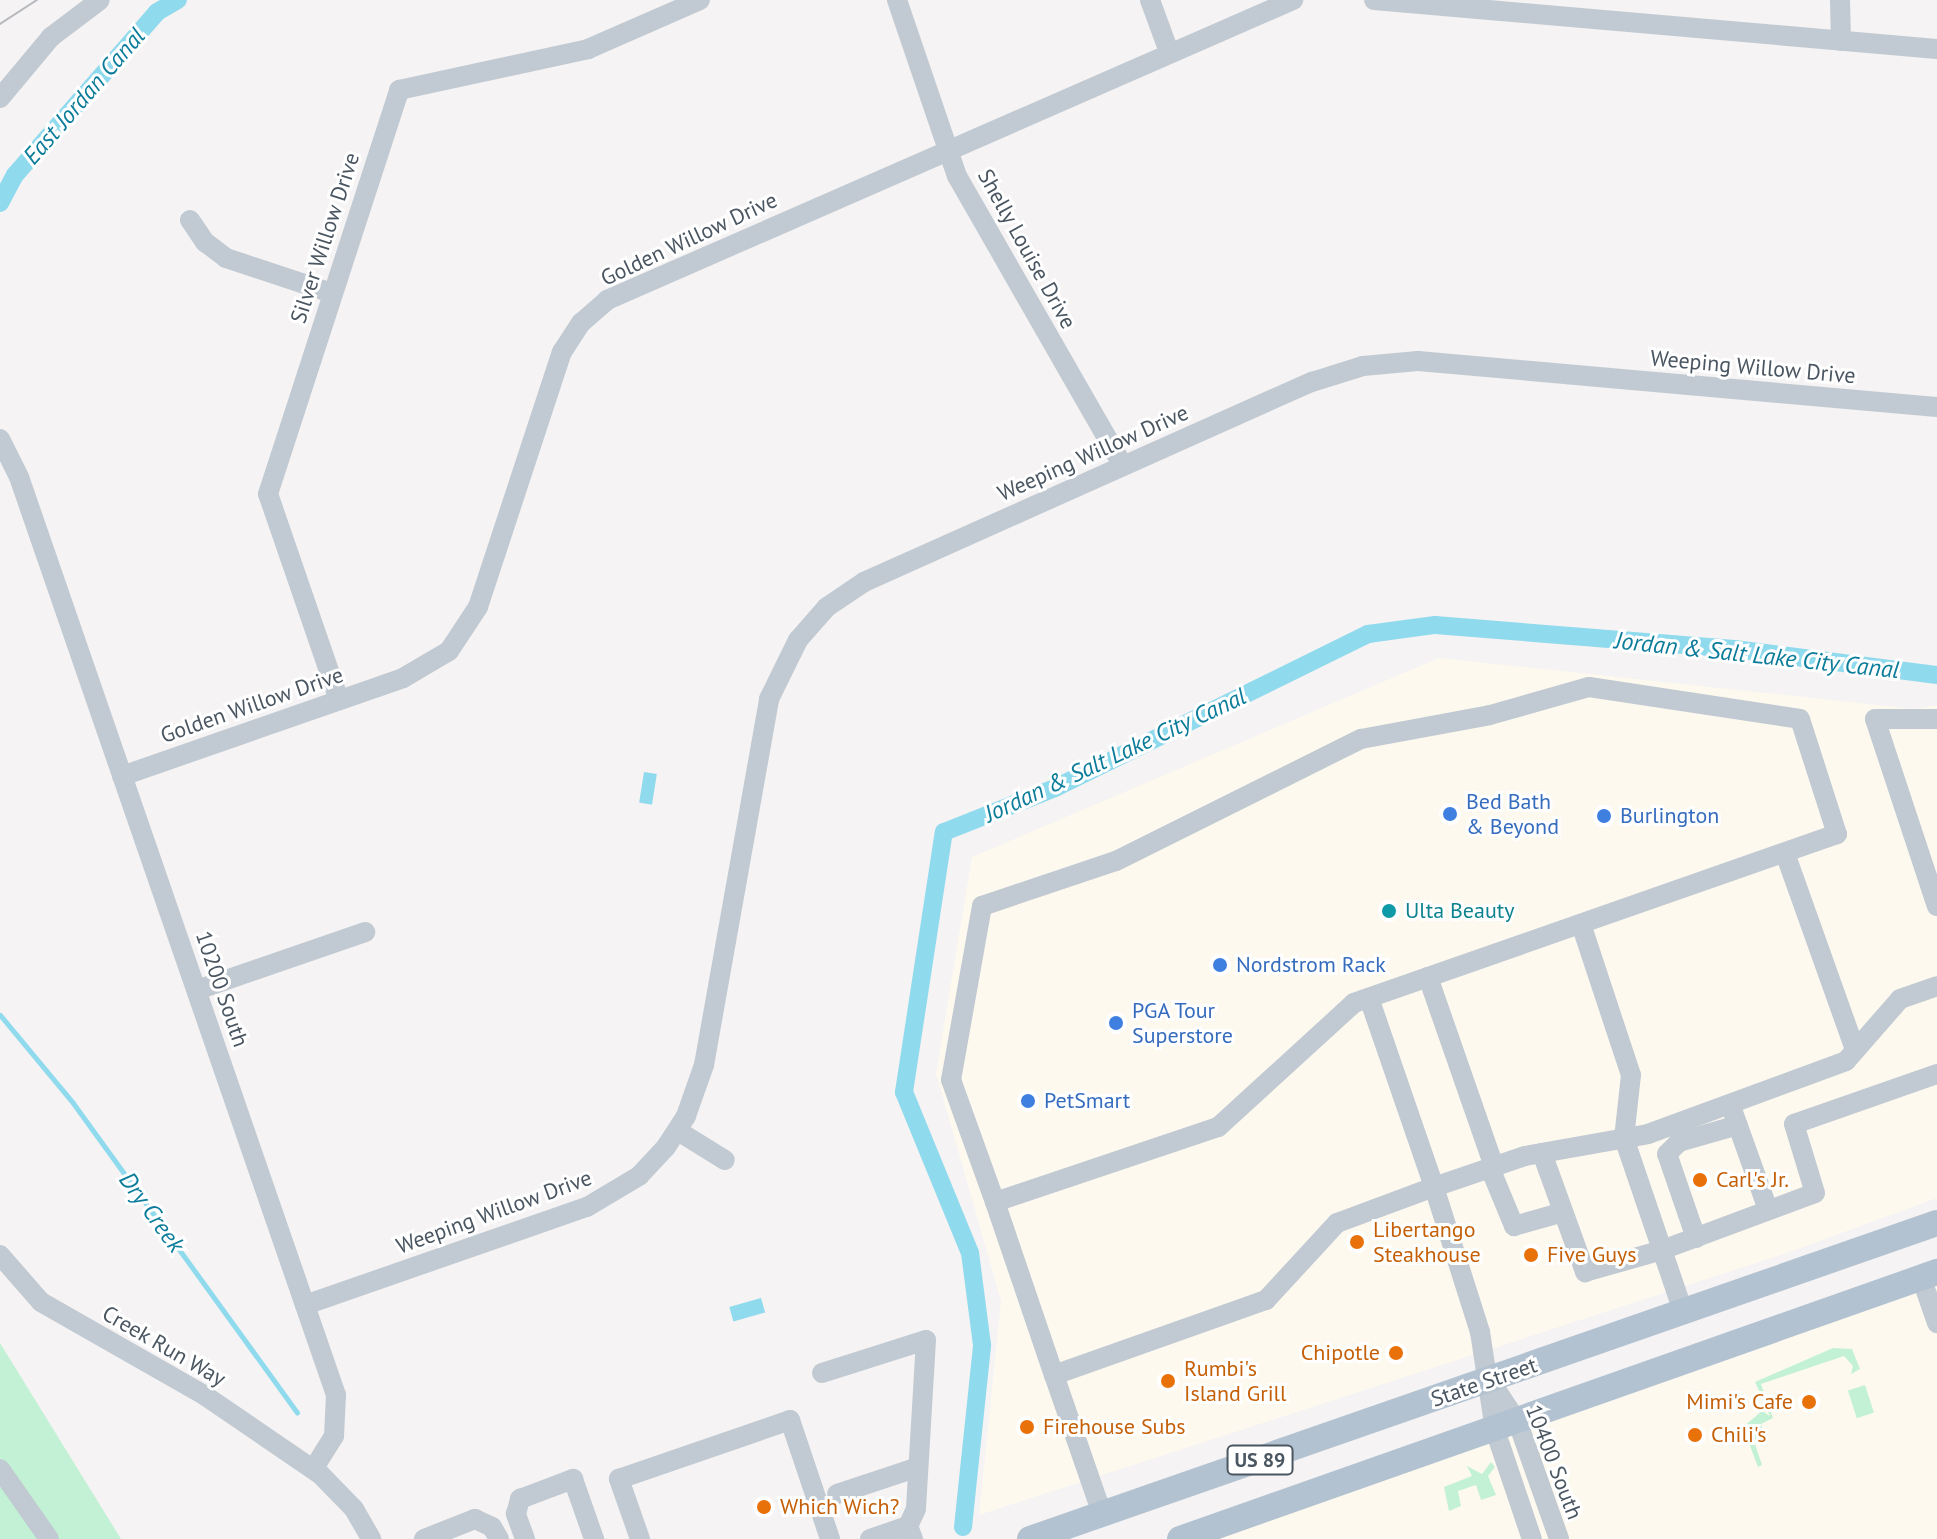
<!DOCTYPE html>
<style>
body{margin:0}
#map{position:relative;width:1937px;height:1539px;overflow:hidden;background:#f5f3f3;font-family:"PT Sans",sans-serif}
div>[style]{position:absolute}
.commercial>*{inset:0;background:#fdf9ef}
.green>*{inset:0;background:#c3f1d5;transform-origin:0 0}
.water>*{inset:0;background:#90daee;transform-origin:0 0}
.stream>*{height:5px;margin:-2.5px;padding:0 2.5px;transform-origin:2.5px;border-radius:2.5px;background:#90daee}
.canal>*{height:18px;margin:-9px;padding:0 9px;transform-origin:9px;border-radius:9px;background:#90daee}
.minor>*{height:20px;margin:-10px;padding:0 10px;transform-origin:10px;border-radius:10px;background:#c1cad2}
.major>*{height:26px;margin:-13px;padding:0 13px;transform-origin:13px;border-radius:13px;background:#b3c2d1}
.tram>*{height:2px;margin:-1px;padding:0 1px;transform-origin:1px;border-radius:1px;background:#b5b8bd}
.dots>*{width:22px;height:22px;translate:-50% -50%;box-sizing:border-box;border:4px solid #fff;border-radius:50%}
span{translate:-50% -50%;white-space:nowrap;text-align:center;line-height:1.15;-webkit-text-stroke:6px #fff;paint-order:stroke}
.shield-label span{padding:2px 6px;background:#fff;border:2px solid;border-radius:6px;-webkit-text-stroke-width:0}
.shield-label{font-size:20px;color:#4a5661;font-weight:700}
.street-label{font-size:22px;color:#4a5661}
.shop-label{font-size:22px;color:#366cbe}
.left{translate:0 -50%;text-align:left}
.culture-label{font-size:22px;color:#0d838f}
.food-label{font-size:22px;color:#c56008}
.right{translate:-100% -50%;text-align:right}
.water-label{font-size:24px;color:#0c7c9b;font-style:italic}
</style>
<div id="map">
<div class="commercial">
<i style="clip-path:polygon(1439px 658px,1915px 709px,1937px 705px,1937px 1198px,1787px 1253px,979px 1515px,1001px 1301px,936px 1073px,972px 857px)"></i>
<i style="clip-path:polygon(1937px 1286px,1937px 1539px,1199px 1539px)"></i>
</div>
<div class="green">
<i style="clip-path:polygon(0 1342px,0 1343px,121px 1539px,0 1539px)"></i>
<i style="clip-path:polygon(1833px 1348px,1852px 1349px,1860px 1369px,1851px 1374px,1853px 1366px,1844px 1356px,1761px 1384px,1773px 1418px,1761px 1424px,1766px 1440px,1755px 1444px,1762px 1465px,1758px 1467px,1743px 1427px,1762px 1411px,1770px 1416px,1755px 1382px)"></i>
<i style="left:1865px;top:1385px;width:29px;height:18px;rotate:72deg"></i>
<i style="clip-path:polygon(1491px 1462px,1495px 1467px,1488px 1476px,1496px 1495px,1481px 1500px,1476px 1485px,1458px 1491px,1461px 1506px,1449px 1511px,1444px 1487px,1472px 1476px,1467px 1466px,1482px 1474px)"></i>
</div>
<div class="water">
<i style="left:644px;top:772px;width:13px;height:31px;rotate:9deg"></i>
<i style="left:761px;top:1298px;width:15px;height:33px;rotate:74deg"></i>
</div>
<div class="stream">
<i style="left:0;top:1015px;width:114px;rotate:50.3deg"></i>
<i style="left:73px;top:1103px;width:382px;rotate:54.1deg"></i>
</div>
<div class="canal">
<i style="left:0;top:203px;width:32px;rotate:-62deg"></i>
<i style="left:15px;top:175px;width:216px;rotate:-48.9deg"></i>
<i style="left:157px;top:12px;width:24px;rotate:-30deg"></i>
<i style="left:963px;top:1527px;width:183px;rotate:-84deg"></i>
<i style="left:982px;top:1345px;width:93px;rotate:-97.4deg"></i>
<i style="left:970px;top:1253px;width:174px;rotate:-112.3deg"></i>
<i style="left:904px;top:1092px;width:263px;rotate:-81.3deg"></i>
<i style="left:944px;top:832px;width:119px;rotate:-21.6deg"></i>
<i style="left:1055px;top:788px;width:349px;rotate:-26.2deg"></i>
<i style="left:1368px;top:634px;width:68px;rotate:-7.7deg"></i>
<i style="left:1435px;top:625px;width:300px;rotate:4.6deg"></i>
<i style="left:1734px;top:649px;width:205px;rotate:7.3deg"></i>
</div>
<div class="minor">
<i style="left:897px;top:0;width:186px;rotate:71.2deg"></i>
<i style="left:957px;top:176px;width:334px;rotate:60.2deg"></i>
<i style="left:1150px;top:0;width:55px;rotate:69.9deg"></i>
<i style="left:1374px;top:0;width:565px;rotate:4.97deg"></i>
<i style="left:1840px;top:0;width:41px;rotate:88.6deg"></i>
<i style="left:0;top:98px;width:80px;rotate:-50.1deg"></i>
<i style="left:51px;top:37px;width:61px;rotate:-37.1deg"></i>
<i style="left:190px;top:220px;width:27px;rotate:56deg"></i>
<i style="left:205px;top:242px;width:26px;rotate:37deg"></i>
<i style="left:226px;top:258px;width:112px;rotate:18.3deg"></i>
<i style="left:0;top:439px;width:42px;rotate:63.4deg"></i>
<i style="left:19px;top:477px;width:971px;rotate:70.95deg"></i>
<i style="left:336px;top:1395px;width:41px;rotate:92.8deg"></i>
<i style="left:334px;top:1436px;width:39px;rotate:122deg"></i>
<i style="left:339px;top:700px;width:218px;rotate:-109deg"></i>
<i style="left:268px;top:494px;width:425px;rotate:-72deg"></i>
<i style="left:399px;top:90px;width:193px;rotate:-12.2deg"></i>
<i style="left:588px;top:49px;width:122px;rotate:-23.6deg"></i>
<i style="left:1937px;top:719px;width:62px;rotate:180deg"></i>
<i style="left:1875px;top:719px;width:197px;rotate:71.7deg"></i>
<i style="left:122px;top:776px;width:298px;rotate:-19.2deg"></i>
<i style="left:403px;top:678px;width:53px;rotate:-30.4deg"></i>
<i style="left:449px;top:651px;width:53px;rotate:-56.6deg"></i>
<i style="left:478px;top:607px;width:268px;rotate:-71.8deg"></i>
<i style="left:562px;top:352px;width:35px;rotate:-57deg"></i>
<i style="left:581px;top:323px;width:35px;rotate:-41deg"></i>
<i style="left:607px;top:300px;width:749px;rotate:-23.62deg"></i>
<i style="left:1785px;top:853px;width:209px;rotate:70.4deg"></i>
<i style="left:1581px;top:924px;width:159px;rotate:71.7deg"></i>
<i style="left:1631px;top:1075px;width:63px;rotate:96.3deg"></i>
<i style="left:1624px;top:1138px;width:183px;rotate:71.2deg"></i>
<i style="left:1428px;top:977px;width:201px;rotate:70.8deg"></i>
<i style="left:197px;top:990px;width:178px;rotate:-19deg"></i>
<i style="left:1369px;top:998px;width:200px;rotate:71deg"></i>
<i style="left:1434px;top:1187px;width:96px;rotate:-18.8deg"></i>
<i style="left:1525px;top:1156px;width:125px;rotate:-10.1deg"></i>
<i style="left:1648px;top:1134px;width:211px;rotate:-20.2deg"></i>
<i style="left:1846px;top:1061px;width:82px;rotate:-48.9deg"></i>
<i style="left:1900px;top:999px;width:39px;rotate:-19deg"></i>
<i style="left:1733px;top:1112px;width:104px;rotate:70.3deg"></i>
<i style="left:678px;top:1131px;width:55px;rotate:31.7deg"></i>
<i style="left:1542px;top:1153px;width:127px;rotate:70.1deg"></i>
<i style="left:1585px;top:1272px;width:80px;rotate:-15.9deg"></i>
<i style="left:1662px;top:1250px;width:163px;rotate:-20.4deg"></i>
<i style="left:1815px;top:1193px;width:72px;rotate:-106.9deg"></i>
<i style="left:1794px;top:1124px;width:151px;rotate:-19.3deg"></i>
<i style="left:1490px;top:1168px;width:63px;rotate:67.5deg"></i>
<i style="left:1514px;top:1226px;width:51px;rotate:-15.9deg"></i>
<i style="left:995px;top:1202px;width:130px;rotate:-109.8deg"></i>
<i style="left:951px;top:1080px;width:177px;rotate:-79.9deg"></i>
<i style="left:982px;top:906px;width:141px;rotate:-18.6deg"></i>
<i style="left:1116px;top:861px;width:274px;rotate:-26.5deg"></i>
<i style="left:1361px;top:739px;width:131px;rotate:-10.5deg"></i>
<i style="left:1490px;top:715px;width:103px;rotate:-15.8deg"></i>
<i style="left:1589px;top:687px;width:213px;rotate:8.6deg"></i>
<i style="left:1800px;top:719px;width:121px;rotate:72.2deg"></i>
<i style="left:1837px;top:834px;width:512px;rotate:160.72deg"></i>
<i style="left:1354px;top:1003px;width:184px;rotate:137.6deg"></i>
<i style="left:1218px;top:1127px;width:235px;rotate:161.4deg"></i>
<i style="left:995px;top:1202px;width:183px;rotate:71.2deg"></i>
<i style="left:1054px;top:1375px;width:225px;rotate:-19.5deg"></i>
<i style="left:1266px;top:1300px;width:105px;rotate:-47.3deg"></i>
<i style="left:1337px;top:1223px;width:103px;rotate:-20.4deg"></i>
<i style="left:1434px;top:1187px;width:152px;rotate:72.4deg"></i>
<i style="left:1480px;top:1332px;width:99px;rotate:81.3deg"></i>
<i style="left:1495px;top:1430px;width:115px;rotate:71.3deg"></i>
<i style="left:1696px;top:1238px;width:89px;rotate:-109deg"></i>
<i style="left:1667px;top:1154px;width:17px;rotate:-45deg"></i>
<i style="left:1679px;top:1142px;width:61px;rotate:-16.1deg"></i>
<i style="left:0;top:1255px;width:62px;rotate:48.9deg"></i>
<i style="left:41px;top:1302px;width:188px;rotate:29.7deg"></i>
<i style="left:204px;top:1395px;width:140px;rotate:34.3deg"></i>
<i style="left:320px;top:1474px;width:49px;rotate:45.8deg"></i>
<i style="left:354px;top:1509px;width:34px;rotate:60deg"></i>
<i style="left:1921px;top:1277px;width:49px;rotate:70.8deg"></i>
<i style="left:305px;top:1305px;width:299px;rotate:-19.2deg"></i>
<i style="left:587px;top:1207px;width:61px;rotate:-30.8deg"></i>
<i style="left:639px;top:1176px;width:40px;rotate:-47deg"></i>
<i style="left:666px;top:1147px;width:37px;rotate:-57deg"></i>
<i style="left:686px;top:1116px;width:54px;rotate:-70.6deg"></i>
<i style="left:704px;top:1065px;width:372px;rotate:-79.9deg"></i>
<i style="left:769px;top:699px;width:66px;rotate:-63.8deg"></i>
<i style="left:798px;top:640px;width:44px;rotate:-48.7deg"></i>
<i style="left:827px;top:607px;width:45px;rotate:-34deg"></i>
<i style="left:864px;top:582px;width:491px;rotate:-24.1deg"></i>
<i style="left:1312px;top:382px;width:53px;rotate:-17.4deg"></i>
<i style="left:1363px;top:366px;width:55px;rotate:-5.2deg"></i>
<i style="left:1418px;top:361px;width:521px;rotate:5.07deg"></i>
<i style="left:822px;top:1373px;width:109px;rotate:-17.6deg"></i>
<i style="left:926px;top:1340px;width:169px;rotate:93.4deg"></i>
<i style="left:916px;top:1509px;width:19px;rotate:115deg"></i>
<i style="left:1054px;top:1375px;width:147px;rotate:70.9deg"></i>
<i style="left:1493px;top:1385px;width:45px;rotate:56.7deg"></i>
<i style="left:1518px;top:1423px;width:123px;rotate:70.5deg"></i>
<i style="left:0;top:1469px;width:85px;rotate:55deg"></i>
<i style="left:837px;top:1494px;width:85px;rotate:-18.4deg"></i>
<i style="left:424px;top:1539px;width:55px;rotate:-21.4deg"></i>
<i style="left:475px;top:1519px;width:19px;rotate:25deg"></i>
<i style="left:492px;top:1527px;width:14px;rotate:60deg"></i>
<i style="left:525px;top:1539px;width:27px;rotate:-110deg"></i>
<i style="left:516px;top:1514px;width:16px;rotate:-75deg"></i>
<i style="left:520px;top:1499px;width:57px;rotate:-20.7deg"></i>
<i style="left:573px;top:1479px;width:64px;rotate:70.7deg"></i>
<i style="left:640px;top:1539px;width:64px;rotate:-109.3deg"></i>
<i style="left:619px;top:1479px;width:181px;rotate:-19deg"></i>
<i style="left:790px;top:1420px;width:126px;rotate:71.4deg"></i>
<i style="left:870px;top:1539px;width:40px;rotate:-18.9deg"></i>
<i style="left:908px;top:1526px;width:14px;rotate:69deg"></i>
</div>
<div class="major">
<i style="left:1030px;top:1539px;width:960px;rotate:-19.21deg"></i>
<i style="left:1180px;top:1539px;width:803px;rotate:-19.43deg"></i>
</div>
<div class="tram">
<i style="left:0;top:24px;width:44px;rotate:-33deg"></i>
</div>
<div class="dots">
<i style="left:1450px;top:814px;background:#3f7fe0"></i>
<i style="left:1604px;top:816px;background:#3f7fe0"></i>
<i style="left:1389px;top:911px;background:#0f9aa8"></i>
<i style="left:1220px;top:965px;background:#3f7fe0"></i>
<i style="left:1116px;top:1023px;background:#3f7fe0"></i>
<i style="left:1028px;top:1101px;background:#3f7fe0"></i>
<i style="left:1700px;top:1180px;background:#e8710a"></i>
<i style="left:1357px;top:1242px;background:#e8710a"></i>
<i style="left:1531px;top:1255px;background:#e8710a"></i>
<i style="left:1396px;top:1353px;background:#e8710a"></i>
<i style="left:1168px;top:1381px;background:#e8710a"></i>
<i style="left:1809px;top:1402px;background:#e8710a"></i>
<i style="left:1027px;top:1427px;background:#e8710a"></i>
<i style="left:1695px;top:1435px;background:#e8710a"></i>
<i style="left:764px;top:1507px;background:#e8710a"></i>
</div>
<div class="shield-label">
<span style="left:1260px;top:1460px">US 89</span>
</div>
<div class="street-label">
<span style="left:325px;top:238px;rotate:-72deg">Silver Willow Drive</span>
<span style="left:689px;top:239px;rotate:-25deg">Golden Willow Drive</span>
<span style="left:1027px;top:249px;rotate:61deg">Shelly Louise Drive</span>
<span style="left:1753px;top:367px;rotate:5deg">Weeping Willow Drive</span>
<span style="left:1093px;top:453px;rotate:-24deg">Weeping Willow Drive</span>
<span style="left:252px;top:705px;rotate:-19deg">Golden Willow Drive</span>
<span style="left:222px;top:989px;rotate:71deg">10200 South</span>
<span style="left:494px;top:1212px;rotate:-20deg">Weeping Willow Drive</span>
<span style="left:164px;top:1346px;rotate:30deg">Creek Run Way</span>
<span style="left:1484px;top:1382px;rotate:-19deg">State Street</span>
<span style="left:1554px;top:1462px;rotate:69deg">10400 South</span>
</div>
<div class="shop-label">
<span class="left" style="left:1466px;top:814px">Bed Bath<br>&amp; Beyond</span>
<span class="left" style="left:1620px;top:816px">Burlington</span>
<span class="left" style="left:1236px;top:965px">Nordstrom Rack</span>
<span class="left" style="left:1132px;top:1023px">PGA Tour<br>Superstore</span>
<span class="left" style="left:1044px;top:1101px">PetSmart</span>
</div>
<div class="culture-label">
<span class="left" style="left:1405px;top:911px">Ulta Beauty</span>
</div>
<div class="food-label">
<span class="left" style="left:1716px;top:1180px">Carl's Jr.</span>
<span class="left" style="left:1373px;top:1242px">Libertango<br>Steakhouse</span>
<span class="left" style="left:1547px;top:1255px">Five Guys</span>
<span class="right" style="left:1380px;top:1353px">Chipotle</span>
<span class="left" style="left:1184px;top:1381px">Rumbi's<br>Island Grill</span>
<span class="right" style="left:1793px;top:1402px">Mimi's Cafe</span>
<span class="left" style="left:1043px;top:1427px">Firehouse Subs</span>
<span class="left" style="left:1711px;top:1435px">Chili's</span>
<span class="left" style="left:780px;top:1507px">Which Wich?</span>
</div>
<div class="water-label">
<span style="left:84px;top:96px;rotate:-49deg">East Jordan Canal</span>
<span style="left:1757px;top:655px;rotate:6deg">Jordan &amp; Salt Lake City Canal</span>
<span style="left:1115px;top:755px;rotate:-25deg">Jordan &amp; Salt Lake City Canal</span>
<span style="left:152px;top:1212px;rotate:54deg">Dry Creek</span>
</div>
</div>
